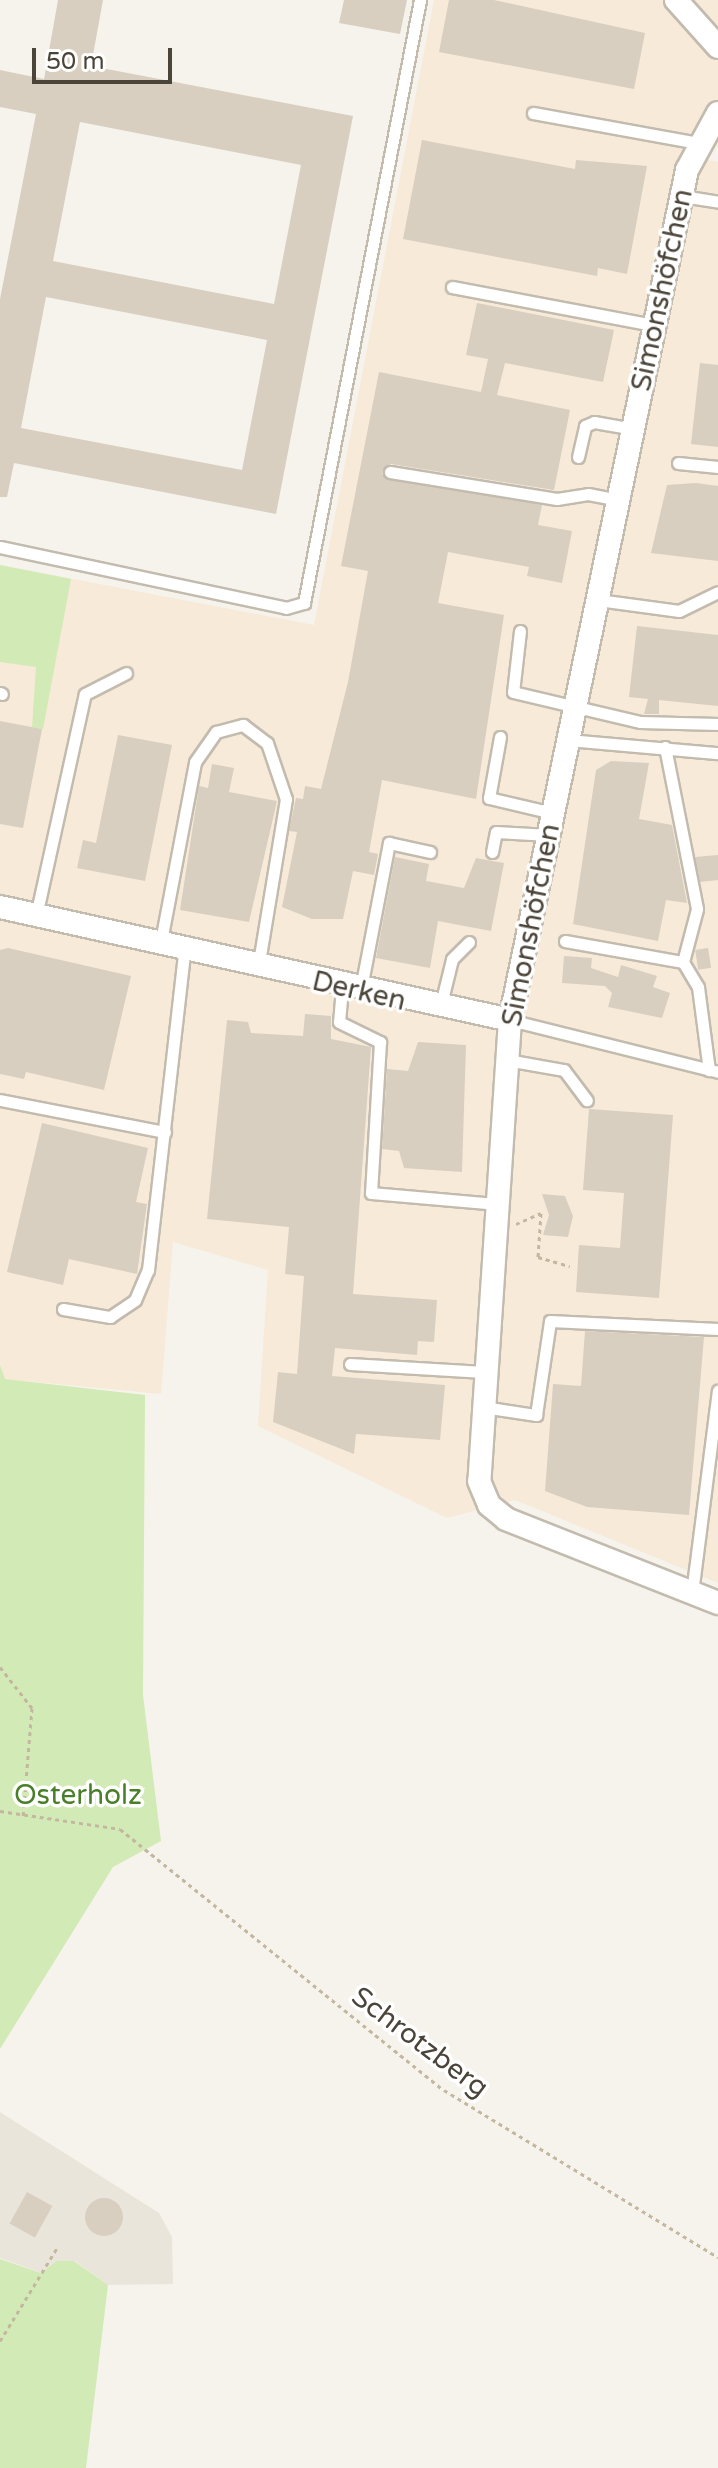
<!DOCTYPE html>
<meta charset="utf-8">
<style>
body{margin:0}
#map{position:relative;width:718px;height:2468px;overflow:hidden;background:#f6f3ec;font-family:"Varela Round",sans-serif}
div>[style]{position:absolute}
.residential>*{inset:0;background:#eae5da}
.commercial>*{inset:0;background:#f7ead8}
.green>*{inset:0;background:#d2eab5}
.building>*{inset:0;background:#d8cfc1;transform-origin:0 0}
.round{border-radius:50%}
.path>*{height:3px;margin-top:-1.5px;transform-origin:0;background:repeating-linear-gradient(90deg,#c4b79f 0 4px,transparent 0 8px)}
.roads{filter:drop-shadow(2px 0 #c2bbae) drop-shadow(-2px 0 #c2bbae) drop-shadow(0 2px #c2bbae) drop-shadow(0 -2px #c2bbae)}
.service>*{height:11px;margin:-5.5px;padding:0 5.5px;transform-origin:5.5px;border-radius:5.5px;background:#fff}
.minor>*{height:22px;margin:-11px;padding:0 11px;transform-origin:11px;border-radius:11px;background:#fff}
span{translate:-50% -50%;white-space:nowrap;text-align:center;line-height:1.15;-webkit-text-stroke:7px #fff;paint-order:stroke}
.street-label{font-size:28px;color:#4b4439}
.park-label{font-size:28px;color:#4a7f2a}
.scale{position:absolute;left:32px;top:48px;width:140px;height:36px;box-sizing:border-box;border:4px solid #4b4439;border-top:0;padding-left:10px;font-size:24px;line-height:28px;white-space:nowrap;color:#4b4439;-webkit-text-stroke:6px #fff;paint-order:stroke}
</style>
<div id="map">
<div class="residential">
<i style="clip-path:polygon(0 2112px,159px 2213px,172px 2237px,173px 2284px,108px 2285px,75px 2261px,55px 2261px,42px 2273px,0 2258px)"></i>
</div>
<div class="commercial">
<i style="clip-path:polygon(434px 0,718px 0,718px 143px,708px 160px,718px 162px,718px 1583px,515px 1500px,447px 1518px,258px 1426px,268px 1270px,173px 1242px,161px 1394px,4px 1379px,0 1365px,0 565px,314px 625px)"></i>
</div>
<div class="green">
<i style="clip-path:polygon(0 565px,71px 579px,43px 729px,32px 727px,36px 667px,0 662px)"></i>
<i style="clip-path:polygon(0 1365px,5px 1379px,145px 1395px,143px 1695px,161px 1841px,113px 1867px,0 2049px)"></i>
<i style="clip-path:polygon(0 2259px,41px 2273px,56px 2261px,74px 2261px,108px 2285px,86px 2468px,0 2468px)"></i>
</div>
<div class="building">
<i style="clip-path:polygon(evenodd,58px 0,103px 0,91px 66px,353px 116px,276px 514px,14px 463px,7px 497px,0 497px,0 299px,36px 114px,0 107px,0 70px,44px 79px,58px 0,80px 122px,301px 165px,274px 304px,53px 261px,80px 122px,58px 0,46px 297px,267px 340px,242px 470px,21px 428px,46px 297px)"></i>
<i style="clip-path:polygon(344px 0,407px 0,400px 34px,339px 23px)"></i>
<i style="clip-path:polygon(449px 0,494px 0,645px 33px,634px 89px,439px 52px)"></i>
<i style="clip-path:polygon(422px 140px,575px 169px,576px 160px,647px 166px,627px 274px,598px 268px,597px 276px,403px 239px)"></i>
<i style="clip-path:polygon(477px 303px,614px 330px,603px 382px,505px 363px,497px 395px,570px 410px,554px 490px,391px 464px,382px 474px,542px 505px,538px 525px,572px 531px,562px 583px,527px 576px,529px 567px,448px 552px,438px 603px,504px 615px,476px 799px,382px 780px,369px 852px,378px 854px,374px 875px,353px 871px,343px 919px,312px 919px,282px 907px,297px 832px,289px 831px,296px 798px,303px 799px,305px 786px,321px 789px,348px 682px,368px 571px,341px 566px,379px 372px,481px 392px,488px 359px,466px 355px)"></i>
<i style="clip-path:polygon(700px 363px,718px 365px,718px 447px,691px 444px)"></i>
<i style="clip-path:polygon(696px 483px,718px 486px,718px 561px,651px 553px,667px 485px)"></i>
<i style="clip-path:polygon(637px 626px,718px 635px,718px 706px,659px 700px,659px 714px,644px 714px,648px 699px,629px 697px)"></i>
<i style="clip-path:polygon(0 721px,42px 729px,23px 828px,0 824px)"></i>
<i style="clip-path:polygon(118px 735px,172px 745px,145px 881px,77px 868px,83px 840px,96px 843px)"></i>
<i style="clip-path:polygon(611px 761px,649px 763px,639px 819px,672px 825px,687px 903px,666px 900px,658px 941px,573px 924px,596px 770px)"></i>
<i style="clip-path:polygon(212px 764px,234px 768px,229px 792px,277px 801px,249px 922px,180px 910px,199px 786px,208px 788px)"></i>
<i style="clip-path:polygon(718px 855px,718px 880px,700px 882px,695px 857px)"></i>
<i style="clip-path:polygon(395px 857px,429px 864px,426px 881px,464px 888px,476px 858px,504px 863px,491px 931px,438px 921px,430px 968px,376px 958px)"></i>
<i style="clip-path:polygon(8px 948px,131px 976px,104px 1090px,26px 1072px,24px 1079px,0 1074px,0 950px)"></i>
<i style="left:708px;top:948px;width:20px;height:13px;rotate:81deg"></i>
<i style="clip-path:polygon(564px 956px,592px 958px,591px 968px,618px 977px,621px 965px,657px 976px,653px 987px,670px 993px,662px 1018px,608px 1007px,612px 993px,605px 986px,562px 983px)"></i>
<i style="clip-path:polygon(305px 1014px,331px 1016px,331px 1039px,371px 1047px,353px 1294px,437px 1300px,434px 1342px,418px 1341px,417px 1355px,335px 1348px,332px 1376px,445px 1385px,440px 1440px,356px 1434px,354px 1454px,273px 1422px,278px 1372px,297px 1374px,304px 1276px,285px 1274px,289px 1227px,207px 1219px,227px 1020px,248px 1022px,251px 1033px,303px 1036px)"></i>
<i style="clip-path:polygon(418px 1042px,466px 1045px,462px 1172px,404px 1168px,399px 1151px,382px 1149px,387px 1069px,408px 1071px)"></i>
<i style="clip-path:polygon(589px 1109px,673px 1115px,659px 1298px,576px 1292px,579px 1245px,620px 1248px,624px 1193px,583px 1190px)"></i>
<i style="clip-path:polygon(42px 1123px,148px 1148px,136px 1202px,147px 1204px,137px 1274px,69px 1259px,63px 1285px,7px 1272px)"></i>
<i style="clip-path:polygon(542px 1194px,565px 1196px,573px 1216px,568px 1237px,543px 1235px,549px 1215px)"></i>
<i style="clip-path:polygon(585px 1331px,704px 1337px,689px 1515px,587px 1507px,545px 1491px,553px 1384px,581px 1386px)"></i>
<i style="left:27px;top:2192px;width:29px;height:36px;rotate:29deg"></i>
<i class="round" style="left:85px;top:2198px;width:38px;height:38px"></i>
</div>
<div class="path">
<i style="left:516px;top:1224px;width:27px;rotate:-24deg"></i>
<i style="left:541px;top:1213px;width:44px;rotate:93.9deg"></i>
<i style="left:538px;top:1257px;width:33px;rotate:16deg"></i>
<i style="left:0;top:1667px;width:52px;rotate:52deg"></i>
<i style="left:32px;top:1708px;width:109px;rotate:94.7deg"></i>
<i style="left:0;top:1811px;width:121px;rotate:8.5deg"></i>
<i style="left:120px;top:1829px;width:416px;rotate:38.9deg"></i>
<i style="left:444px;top:2090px;width:321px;rotate:31.4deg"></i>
<i style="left:0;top:2341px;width:109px;rotate:-58.5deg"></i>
</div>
<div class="roads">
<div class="service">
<i style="left:533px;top:113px;width:168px;rotate:10.3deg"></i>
<i style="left:682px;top:196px;width:36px;rotate:9deg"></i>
<i style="left:452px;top:287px;width:206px;rotate:10.7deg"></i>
<i style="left:578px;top:457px;width:32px;rotate:-77deg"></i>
<i style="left:585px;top:426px;width:10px;rotate:-24deg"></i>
<i style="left:594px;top:422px;width:40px;rotate:10deg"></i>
<i style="left:678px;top:463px;width:40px;rotate:5.7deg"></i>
<i style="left:390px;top:472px;width:169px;rotate:9.2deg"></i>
<i style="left:557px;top:499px;width:31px;rotate:-9deg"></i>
<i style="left:588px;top:494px;width:31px;rotate:11deg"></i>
<i style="left:0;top:547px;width:292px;rotate:12deg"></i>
<i style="left:286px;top:608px;width:19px;rotate:-16deg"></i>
<i style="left:304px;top:603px;width:614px;rotate:-79.11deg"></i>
<i style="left:598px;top:600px;width:82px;rotate:7.7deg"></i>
<i style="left:679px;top:611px;width:43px;rotate:-26deg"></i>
<i style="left:520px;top:631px;width:61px;rotate:96.5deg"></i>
<i style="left:513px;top:692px;width:130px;rotate:13.3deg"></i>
<i style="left:640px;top:722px;width:78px;rotate:1.5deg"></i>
<i style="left:0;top:693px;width:2px;rotate:27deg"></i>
<i style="left:500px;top:737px;width:62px;rotate:100.2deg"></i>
<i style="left:489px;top:798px;width:66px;rotate:13.2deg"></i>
<i style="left:568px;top:740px;width:151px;rotate:5deg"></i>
<i style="left:665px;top:747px;width:165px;rotate:78.8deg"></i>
<i style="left:697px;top:909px;width:55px;rotate:104.8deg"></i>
<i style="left:492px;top:852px;width:20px;rotate:-79deg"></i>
<i style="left:496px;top:832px;width:53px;rotate:3.2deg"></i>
<i style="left:36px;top:916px;width:227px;rotate:-77.6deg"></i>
<i style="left:85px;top:694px;width:46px;rotate:-27.1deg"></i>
<i style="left:565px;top:941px;width:120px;rotate:10.1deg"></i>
<i style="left:683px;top:962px;width:29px;rotate:59deg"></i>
<i style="left:698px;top:987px;width:84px;rotate:82.5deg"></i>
<i style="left:160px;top:946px;width:187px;rotate:-79.2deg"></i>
<i style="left:195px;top:762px;width:37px;rotate:-55deg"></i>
<i style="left:216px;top:732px;width:28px;rotate:-15deg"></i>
<i style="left:243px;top:725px;width:30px;rotate:37deg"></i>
<i style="left:267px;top:743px;width:59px;rotate:71.3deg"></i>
<i style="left:286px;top:799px;width:171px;rotate:99.4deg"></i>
<i style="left:342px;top:988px;width:34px;rotate:95deg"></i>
<i style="left:339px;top:1022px;width:46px;rotate:26deg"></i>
<i style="left:380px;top:1042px;width:151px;rotate:93.4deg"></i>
<i style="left:371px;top:1193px;width:125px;rotate:5deg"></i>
<i style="left:361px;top:988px;width:148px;rotate:-79.1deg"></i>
<i style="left:389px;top:843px;width:42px;rotate:12.4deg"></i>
<i style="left:440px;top:1008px;width:50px;rotate:-76.2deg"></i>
<i style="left:452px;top:959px;width:24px;rotate:-45deg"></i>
<i style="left:510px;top:1020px;width:214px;rotate:14deg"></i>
<i style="left:507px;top:1060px;width:58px;rotate:10deg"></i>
<i style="left:564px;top:1070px;width:38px;rotate:53deg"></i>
<i style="left:0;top:1100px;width:168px;rotate:11deg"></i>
<i style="left:63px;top:1309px;width:48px;rotate:9.7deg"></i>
<i style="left:110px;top:1317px;width:30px;rotate:-34deg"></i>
<i style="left:135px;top:1300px;width:33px;rotate:-67deg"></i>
<i style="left:148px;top:1270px;width:320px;rotate:-83.5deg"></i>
<i style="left:350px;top:1364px;width:134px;rotate:3.4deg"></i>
<i style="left:483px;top:1407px;width:54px;rotate:8.6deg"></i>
<i style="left:536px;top:1415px;width:95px;rotate:-81.5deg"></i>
<i style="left:550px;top:1321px;width:168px;rotate:2.7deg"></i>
<i style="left:692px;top:1593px;width:204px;rotate:-82.7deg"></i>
</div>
<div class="minor">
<i style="left:676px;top:0;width:63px;rotate:48.2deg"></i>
<i style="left:718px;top:113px;width:65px;rotate:118.5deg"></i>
<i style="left:687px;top:170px;width:868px;rotate:101.76deg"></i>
<i style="left:510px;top:1020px;width:462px;rotate:93.8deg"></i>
<i style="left:479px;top:1481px;width:26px;rotate:67deg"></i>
<i style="left:489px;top:1505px;width:22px;rotate:39deg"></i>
<i style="left:506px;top:1519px;width:228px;rotate:21.6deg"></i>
<i style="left:0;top:907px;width:522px;rotate:12.49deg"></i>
</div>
</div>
<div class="street-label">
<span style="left:662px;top:290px;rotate:-78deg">Simonshöfchen</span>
<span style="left:531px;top:925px;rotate:-79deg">Simonshöfchen</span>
<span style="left:359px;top:991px;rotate:13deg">Derken</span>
<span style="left:420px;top:2042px;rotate:37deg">Schrotzberg</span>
</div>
<div class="park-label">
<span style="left:78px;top:1795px">Osterholz</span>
</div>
<div class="scale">50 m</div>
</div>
